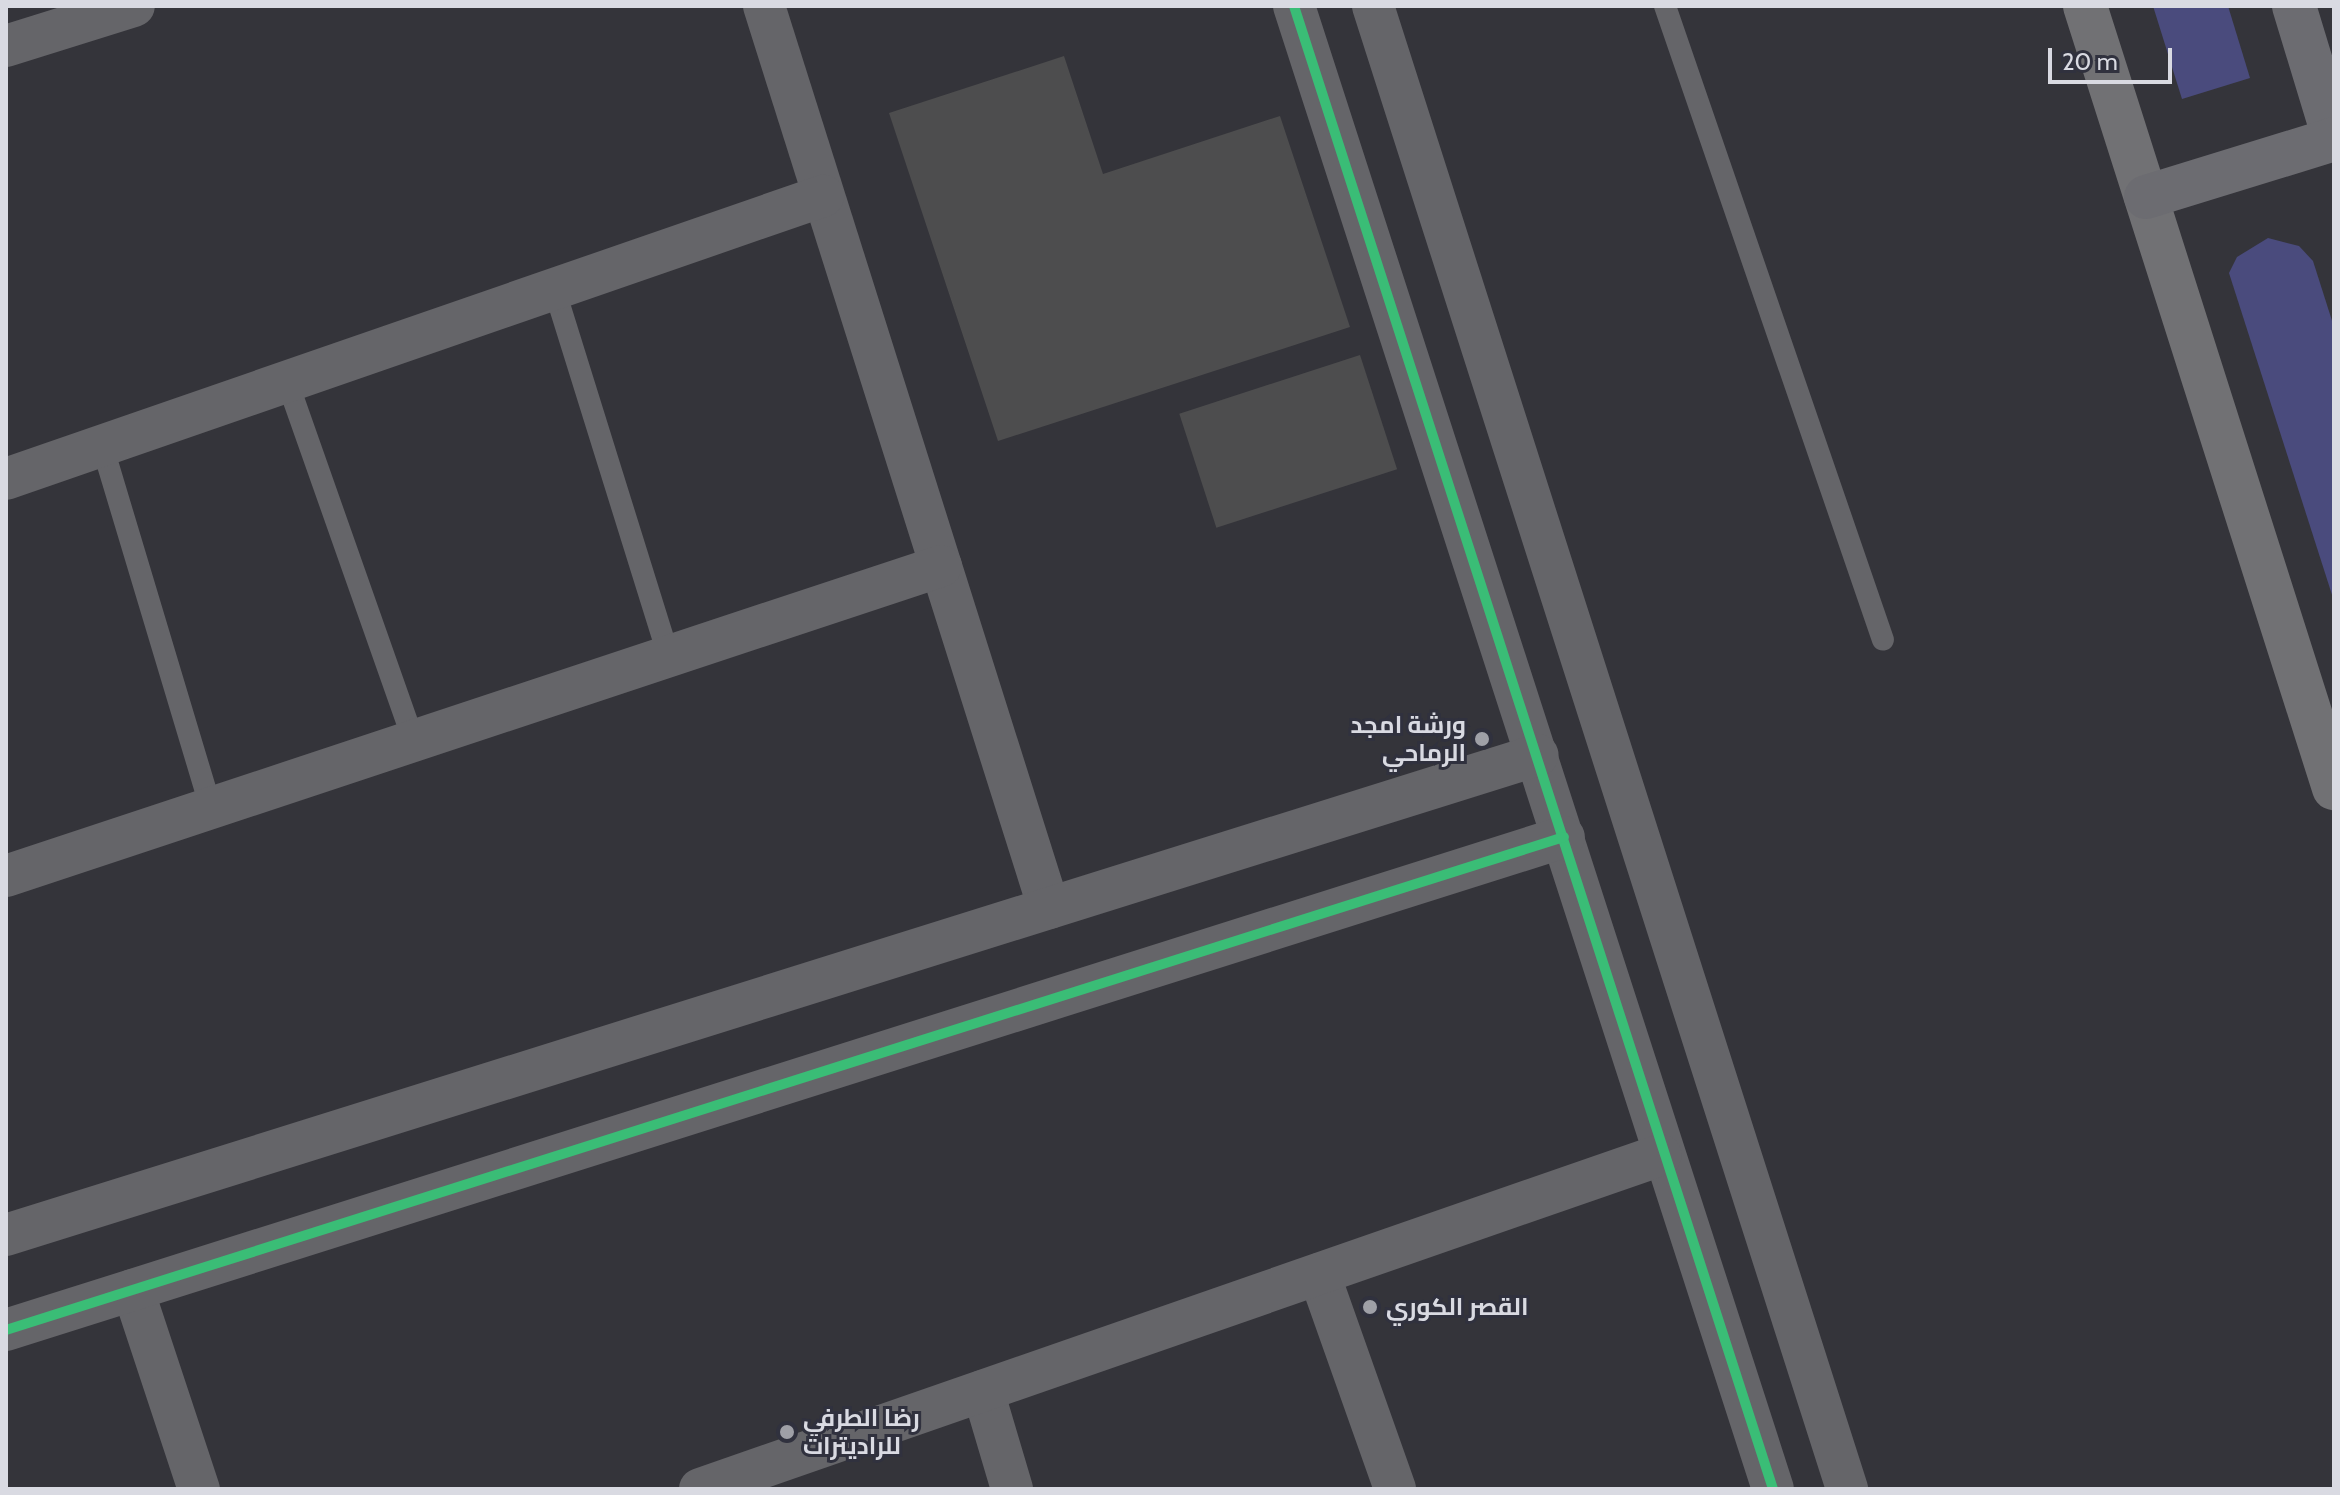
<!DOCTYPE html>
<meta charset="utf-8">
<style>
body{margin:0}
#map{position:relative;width:2340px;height:1495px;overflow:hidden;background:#34343a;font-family:Cabin,Cairo,sans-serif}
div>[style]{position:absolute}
.green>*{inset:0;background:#4a4b7d}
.building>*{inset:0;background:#4d4d4e;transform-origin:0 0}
.lane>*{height:22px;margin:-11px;padding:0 11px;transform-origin:11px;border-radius:11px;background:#656569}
.street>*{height:42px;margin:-21px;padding:0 21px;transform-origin:21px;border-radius:21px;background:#656569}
.secondary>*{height:44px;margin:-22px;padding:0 22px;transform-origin:22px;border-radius:22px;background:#717174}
.highway>*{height:44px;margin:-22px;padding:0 22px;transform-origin:22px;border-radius:22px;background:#6c6c71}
.cycleway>*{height:10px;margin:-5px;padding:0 5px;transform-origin:5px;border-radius:5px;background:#3abd76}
.dots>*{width:22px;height:22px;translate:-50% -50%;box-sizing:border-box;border:4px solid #30313e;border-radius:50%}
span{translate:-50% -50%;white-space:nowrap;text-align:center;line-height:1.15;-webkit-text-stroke:6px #30313e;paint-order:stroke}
.poi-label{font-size:24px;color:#d9dae2;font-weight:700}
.right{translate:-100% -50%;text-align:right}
.left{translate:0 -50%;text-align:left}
.frame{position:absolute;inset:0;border:8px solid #d9dae2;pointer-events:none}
.scale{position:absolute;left:2048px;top:48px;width:124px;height:36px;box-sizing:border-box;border:4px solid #d9dae2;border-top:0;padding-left:10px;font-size:24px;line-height:28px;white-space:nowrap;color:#d9dae2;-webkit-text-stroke:6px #30313e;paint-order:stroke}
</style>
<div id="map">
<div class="green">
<i style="clip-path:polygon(2153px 6px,2228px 6px,2250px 78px,2182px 99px)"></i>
<i style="clip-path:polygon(2268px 238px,2299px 246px,2313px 261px,2334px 327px,2334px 601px,2229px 273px,2237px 257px)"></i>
</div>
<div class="building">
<i style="clip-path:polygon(1064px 56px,1103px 174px,1280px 116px,1350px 327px,998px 441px,889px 113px)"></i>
<i style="left:1360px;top:355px;width:120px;height:190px;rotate:72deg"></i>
</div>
<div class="lane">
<i style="left:1665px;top:6px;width:670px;rotate:71.02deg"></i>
<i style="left:554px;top:288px;width:387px;rotate:72.7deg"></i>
<i style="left:287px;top:381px;width:382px;rotate:70.6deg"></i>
<i style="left:102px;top:445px;width:379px;rotate:73.3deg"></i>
</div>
<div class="street">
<i style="left:764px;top:6px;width:946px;rotate:72.47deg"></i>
<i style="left:1294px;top:6px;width:1558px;rotate:72.1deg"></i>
<i style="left:1373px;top:6px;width:1557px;rotate:72.27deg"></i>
<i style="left:6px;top:46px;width:134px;rotate:-17.4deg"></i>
<i style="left:6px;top:479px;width:865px;rotate:-19.11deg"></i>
<i style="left:6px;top:876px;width:985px;rotate:-18.34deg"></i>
<i style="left:6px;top:1235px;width:1605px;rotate:-17.4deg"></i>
<i style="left:1319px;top:1274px;width:228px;rotate:70.5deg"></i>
<i style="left:133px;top:1290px;width:210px;rotate:71.7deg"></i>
<i style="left:6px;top:1330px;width:1634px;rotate:-17.56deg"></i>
<i style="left:983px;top:1391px;width:102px;rotate:73.5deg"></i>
<i style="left:700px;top:1489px;width:1017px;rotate:-19.17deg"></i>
</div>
<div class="secondary">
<i style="left:2085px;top:6px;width:821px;rotate:72.34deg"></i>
</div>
<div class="highway">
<i style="left:2294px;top:6px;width:138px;rotate:73.1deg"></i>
<i style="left:2146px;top:197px;width:197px;rotate:-17.1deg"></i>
</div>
<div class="cycleway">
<i style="left:1294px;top:6px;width:1558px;rotate:72.1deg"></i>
<i style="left:6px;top:1330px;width:1634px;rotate:-17.56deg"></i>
</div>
<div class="dots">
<i style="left:1482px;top:739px;background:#9fa0a7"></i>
<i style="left:1370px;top:1307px;background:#9fa0a7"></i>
<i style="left:787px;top:1432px;background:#9fa0a7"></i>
</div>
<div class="poi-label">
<span class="right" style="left:1466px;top:739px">ورشة امجد<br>الرماحي</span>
<span class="left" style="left:1386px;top:1307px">القصر الكوري</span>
<span class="left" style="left:803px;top:1432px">رضا الطرفي<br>للراديترات</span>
</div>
<div class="frame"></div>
<div class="scale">20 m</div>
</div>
